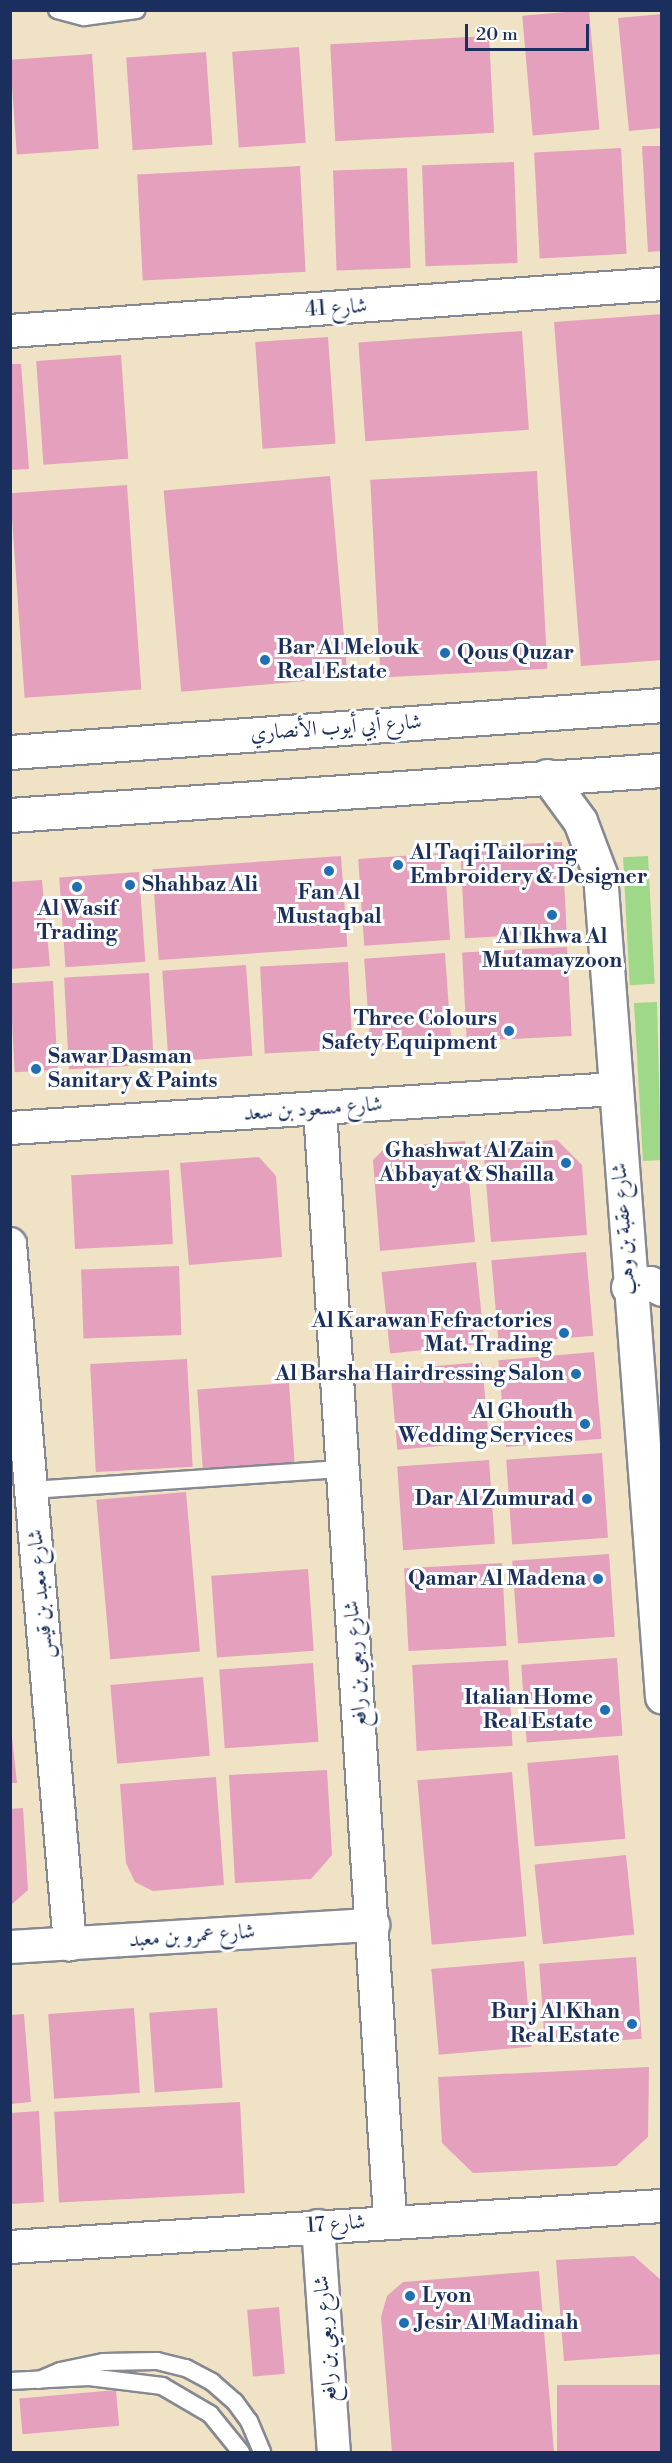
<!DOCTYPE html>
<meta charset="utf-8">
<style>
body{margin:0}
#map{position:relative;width:672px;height:2463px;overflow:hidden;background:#f0e2c5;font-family:"Libre Bodoni",Amiri,serif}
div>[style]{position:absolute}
.green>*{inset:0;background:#a0d88a;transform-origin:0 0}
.building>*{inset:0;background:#e5a0be;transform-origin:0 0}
.roads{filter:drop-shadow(2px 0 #868892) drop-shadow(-2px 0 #868892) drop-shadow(0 2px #868892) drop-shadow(0 -2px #868892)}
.service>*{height:16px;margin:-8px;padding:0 8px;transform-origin:8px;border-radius:8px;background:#fff}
.minor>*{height:32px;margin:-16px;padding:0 16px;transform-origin:16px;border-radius:16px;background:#fff}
.tertiary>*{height:33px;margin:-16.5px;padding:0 16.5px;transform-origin:16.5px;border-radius:16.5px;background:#fff}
.dots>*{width:16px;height:16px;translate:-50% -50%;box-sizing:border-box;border:3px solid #fff;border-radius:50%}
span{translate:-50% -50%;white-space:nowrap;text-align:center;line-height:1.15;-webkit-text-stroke:6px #fff;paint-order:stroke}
.street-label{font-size:21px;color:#1b2f5e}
.poi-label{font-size:21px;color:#1b2f5e;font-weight:700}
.left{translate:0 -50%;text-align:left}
.right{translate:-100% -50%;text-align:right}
.frame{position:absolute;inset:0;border:12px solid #1b2f5e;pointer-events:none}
.scale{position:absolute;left:465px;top:24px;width:124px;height:27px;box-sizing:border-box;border:3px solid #1b2f5e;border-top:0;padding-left:8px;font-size:18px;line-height:21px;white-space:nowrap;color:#1b2f5e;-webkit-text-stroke:4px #fff;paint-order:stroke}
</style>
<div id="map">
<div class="green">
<i style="left:648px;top:856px;width:128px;height:25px;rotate:87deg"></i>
<i style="clip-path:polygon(657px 1002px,661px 1160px,643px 1161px,634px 1003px)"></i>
</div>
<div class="building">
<i style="left:589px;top:10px;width:120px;height:67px;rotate:85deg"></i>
<i style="clip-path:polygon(662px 14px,662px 128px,629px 131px,618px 18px)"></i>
<i style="left:489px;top:36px;width:97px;height:159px;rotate:87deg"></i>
<i style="left:299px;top:47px;width:96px;height:67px;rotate:86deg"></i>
<i style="left:206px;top:52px;width:93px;height:80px;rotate:86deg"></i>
<i style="left:92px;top:54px;width:95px;height:82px;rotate:86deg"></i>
<i style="clip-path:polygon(642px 146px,662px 146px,662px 251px,648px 252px)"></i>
<i style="left:621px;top:148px;width:106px;height:87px;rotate:87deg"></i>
<i style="left:514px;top:162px;width:101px;height:92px;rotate:88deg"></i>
<i style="left:300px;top:166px;width:106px;height:163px;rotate:87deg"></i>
<i style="left:407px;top:168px;width:100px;height:74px;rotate:88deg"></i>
<i style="clip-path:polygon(662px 314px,662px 660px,581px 666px,554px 322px)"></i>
<i style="left:522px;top:331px;width:99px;height:164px;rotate:86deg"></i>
<i style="left:328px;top:337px;width:107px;height:73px;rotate:86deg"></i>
<i style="left:121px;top:355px;width:104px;height:85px;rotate:86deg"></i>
<i style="clip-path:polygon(10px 364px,21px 364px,29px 469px,10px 470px)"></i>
<i style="left:537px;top:471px;width:198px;height:167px;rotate:87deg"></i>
<i style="left:330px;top:476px;width:202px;height:167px;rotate:85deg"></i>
<i style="left:127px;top:485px;width:205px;height:117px;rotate:86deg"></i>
<i style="left:562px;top:842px;width:91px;height:102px;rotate:87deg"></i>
<i style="left:444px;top:853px;width:87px;height:86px;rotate:86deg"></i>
<i style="left:341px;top:856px;width:91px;height:189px;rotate:86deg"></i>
<i style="left:139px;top:872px;width:90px;height:80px;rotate:86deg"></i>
<i style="clip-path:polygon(42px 880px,50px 966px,10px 969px,10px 882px)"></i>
<i style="left:567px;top:947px;width:89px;height:105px;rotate:87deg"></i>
<i style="left:445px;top:953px;width:89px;height:81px;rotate:86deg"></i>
<i style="left:348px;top:962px;width:87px;height:88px;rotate:87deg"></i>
<i style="left:246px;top:965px;width:91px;height:84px;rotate:86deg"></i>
<i style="left:149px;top:973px;width:92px;height:85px;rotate:87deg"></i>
<i style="left:53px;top:981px;width:89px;height:43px;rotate:87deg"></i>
<i style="clip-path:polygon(557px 1140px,582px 1165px,587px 1235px,491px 1242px,483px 1145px)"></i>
<i style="clip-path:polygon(465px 1141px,475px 1242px,380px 1251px,373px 1160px,386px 1147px)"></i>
<i style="clip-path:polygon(259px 1157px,276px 1176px,282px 1257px,189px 1265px,180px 1163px)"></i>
<i style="left:169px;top:1170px;width:74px;height:98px;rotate:87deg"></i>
<i style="left:586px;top:1252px;width:84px;height:95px;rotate:85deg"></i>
<i style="left:476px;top:1262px;width:82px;height:95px;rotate:84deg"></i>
<i style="left:179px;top:1266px;width:69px;height:98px;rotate:88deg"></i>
<i style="left:594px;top:1352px;width:87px;height:96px;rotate:85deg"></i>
<i style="left:187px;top:1359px;width:108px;height:97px;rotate:87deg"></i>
<i style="left:482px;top:1362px;width:80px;height:92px;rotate:85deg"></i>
<i style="left:289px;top:1383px;width:84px;height:92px;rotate:86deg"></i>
<i style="left:602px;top:1453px;width:85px;height:96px;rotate:86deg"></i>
<i style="left:489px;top:1460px;width:84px;height:92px;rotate:86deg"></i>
<i style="left:186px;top:1492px;width:160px;height:90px;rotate:85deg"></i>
<i style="left:609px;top:1554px;width:83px;height:97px;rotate:86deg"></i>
<i style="left:502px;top:1563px;width:83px;height:98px;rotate:87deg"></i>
<i style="left:308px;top:1569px;width:82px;height:97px;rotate:86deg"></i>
<i style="left:617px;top:1658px;width:78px;height:96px;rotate:86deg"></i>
<i style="left:508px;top:1660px;width:86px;height:96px;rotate:87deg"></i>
<i style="left:313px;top:1663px;width:79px;height:94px;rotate:86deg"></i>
<i style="left:203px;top:1677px;width:79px;height:93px;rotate:85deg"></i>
<i style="clip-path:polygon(10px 1719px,17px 1783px,10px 1783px)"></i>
<i style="left:618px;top:1755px;width:84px;height:91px;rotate:85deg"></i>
<i style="clip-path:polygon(327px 1770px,332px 1855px,311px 1879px,235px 1883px,229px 1775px)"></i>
<i style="left:512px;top:1772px;width:165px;height:95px;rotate:85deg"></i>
<i style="clip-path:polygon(216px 1777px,224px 1885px,153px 1891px,135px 1882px,126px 1863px,120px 1784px)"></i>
<i style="clip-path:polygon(23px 1808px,28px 1890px,10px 1906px,10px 1809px)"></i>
<i style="left:626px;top:1855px;width:80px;height:92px;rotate:84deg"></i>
<i style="left:636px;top:1957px;width:82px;height:97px;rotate:86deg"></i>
<i style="left:524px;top:1961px;width:86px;height:93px;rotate:85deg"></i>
<i style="left:134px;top:2008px;width:85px;height:86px;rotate:86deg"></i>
<i style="left:217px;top:2008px;width:80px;height:68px;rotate:86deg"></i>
<i style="clip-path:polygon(24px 2014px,31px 2102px,10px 2104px,10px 2015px)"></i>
<i style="clip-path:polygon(649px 2067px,648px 2137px,616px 2166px,473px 2173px,442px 2143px,438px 2077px)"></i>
<i style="left:240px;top:2102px;width:91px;height:186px;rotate:87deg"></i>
<i style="clip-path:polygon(39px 2111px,44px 2202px,10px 2204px,10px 2113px)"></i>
<i style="clip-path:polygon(634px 2256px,662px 2281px,662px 2354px,564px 2361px,556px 2260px)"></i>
<i style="clip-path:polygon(539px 2271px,554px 2452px,392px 2452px,381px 2317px,387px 2296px,403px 2282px)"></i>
<i style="left:279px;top:2307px;width:67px;height:32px;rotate:85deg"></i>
<i style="left:662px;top:2385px;width:67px;height:105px;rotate:90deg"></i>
<i style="left:116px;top:2390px;width:36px;height:97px;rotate:85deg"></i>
</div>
<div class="roads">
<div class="service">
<i style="left:57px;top:10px;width:28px;rotate:15deg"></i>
<i style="left:84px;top:17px;width:53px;rotate:-7.5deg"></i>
<i style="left:32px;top:1490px;width:312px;rotate:-3.9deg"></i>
<i style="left:39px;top:2380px;width:23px;rotate:-23deg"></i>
<i style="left:60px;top:2371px;width:44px;rotate:-11.8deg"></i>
<i style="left:103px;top:2362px;width:54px;rotate:-1.1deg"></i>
<i style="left:157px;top:2361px;width:30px;rotate:14deg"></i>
<i style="left:186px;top:2368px;width:30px;rotate:28deg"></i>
<i style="left:212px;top:2382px;width:30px;rotate:41deg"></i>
<i style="left:235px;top:2402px;width:24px;rotate:54deg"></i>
<i style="left:249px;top:2421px;width:34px;rotate:67deg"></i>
<i style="left:10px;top:2381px;width:79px;rotate:-2.9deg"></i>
<i style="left:89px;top:2377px;width:74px;rotate:7deg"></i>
<i style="left:162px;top:2386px;width:56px;rotate:30.3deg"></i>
<i style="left:210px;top:2414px;width:49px;rotate:50.8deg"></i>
</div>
<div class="minor">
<i style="left:10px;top:331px;width:654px;rotate:-4.12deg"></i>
<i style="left:320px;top:1109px;width:1113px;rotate:86.39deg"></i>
<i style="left:10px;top:1128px;width:606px;rotate:-3.69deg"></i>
<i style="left:10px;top:1244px;width:703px;rotate:85.1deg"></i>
<i style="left:10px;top:1947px;width:364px;rotate:-3.5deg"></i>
<i style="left:318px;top:2226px;width:227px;rotate:86deg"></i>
<i style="left:10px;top:2247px;width:653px;rotate:-3.6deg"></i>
</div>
<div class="tertiary">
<i style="left:10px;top:752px;width:654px;rotate:-4.12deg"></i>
<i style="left:547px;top:776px;width:56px;rotate:53.7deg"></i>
<i style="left:580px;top:821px;width:57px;rotate:69.3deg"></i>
<i style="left:600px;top:874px;width:825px;rotate:85.69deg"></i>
<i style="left:10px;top:815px;width:654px;rotate:-3.95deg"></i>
<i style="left:628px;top:1287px;width:22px;rotate:-10deg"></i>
<i style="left:650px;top:1283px;width:13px;rotate:27deg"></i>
</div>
</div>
<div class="dots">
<i style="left:445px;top:653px;background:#1f6fb2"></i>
<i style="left:265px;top:660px;background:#1f6fb2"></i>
<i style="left:398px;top:865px;background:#1f6fb2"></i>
<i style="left:329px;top:871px;background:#1f6fb2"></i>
<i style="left:130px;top:885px;background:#1f6fb2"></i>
<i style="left:77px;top:887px;background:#1f6fb2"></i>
<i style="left:552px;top:915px;background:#1f6fb2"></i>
<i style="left:509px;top:1031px;background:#1f6fb2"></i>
<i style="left:36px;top:1069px;background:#1f6fb2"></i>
<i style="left:566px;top:1163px;background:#1f6fb2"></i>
<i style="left:564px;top:1333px;background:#1f6fb2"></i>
<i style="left:576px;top:1374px;background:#1f6fb2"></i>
<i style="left:585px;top:1424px;background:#1f6fb2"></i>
<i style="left:587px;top:1499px;background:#1f6fb2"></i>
<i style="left:598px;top:1579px;background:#1f6fb2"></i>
<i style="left:605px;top:1710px;background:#1f6fb2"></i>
<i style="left:632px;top:2024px;background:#1f6fb2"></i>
<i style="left:410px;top:2296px;background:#1f6fb2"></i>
<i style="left:404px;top:2323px;background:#1f6fb2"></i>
</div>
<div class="street-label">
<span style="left:336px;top:308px;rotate:-4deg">شارع 41</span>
<span style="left:336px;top:728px;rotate:-4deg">شارع أبي أيوب الأنصاري</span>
<span style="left:313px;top:1109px;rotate:-4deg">شارع مسعود بن سعد</span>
<span style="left:624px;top:1229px;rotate:-94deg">شارع عقبة بن وهب</span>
<span style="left:41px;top:1594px;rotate:-95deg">شارع معبد بن قيس</span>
<span style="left:356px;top:1664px;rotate:-94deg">شارع ربعي بن رافع</span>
<span style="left:192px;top:1936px;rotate:-4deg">شارع عمرو بن معبد</span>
<span style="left:336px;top:2224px;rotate:-4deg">شارع 17</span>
<span style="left:326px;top:2339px;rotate:-94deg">شارع ربعي بن رافع</span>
</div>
<div class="poi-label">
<span class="left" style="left:277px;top:660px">Bar Al Melouk<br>Real Estate</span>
<span class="left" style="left:457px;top:653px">Qous Quzar</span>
<span class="left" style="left:410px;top:865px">Al Taqi Tailoring<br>Embroidery &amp; Designer</span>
<span class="left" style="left:142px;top:885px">Shahbaz Ali</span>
<span style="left:329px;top:905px">Fan Al<br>Mustaqbal</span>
<span style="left:77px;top:921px">Al Wasif<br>Trading</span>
<span style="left:552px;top:949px">Al Ikhwa Al<br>Mutamayzoon</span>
<span class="right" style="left:497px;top:1031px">Three Colours<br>Safety Equipment</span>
<span class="left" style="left:48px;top:1069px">Sawar Dasman<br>Sanitary &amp; Paints</span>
<span class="right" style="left:554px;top:1163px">Ghashwat Al Zain<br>Abbayat &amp; Shailla</span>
<span class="right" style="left:552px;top:1333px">Al Karawan Fefractories<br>Mat. Trading</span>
<span class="right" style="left:564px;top:1374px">Al Barsha Hairdressing Salon</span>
<span class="right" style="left:573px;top:1424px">Al Ghouth<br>Wedding Services</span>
<span class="right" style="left:575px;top:1499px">Dar Al Zumurad</span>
<span class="right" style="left:586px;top:1579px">Qamar Al Madena</span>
<span class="right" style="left:593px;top:1710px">Italian Home<br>Real Estate</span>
<span class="right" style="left:620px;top:2024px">Burj Al Khan<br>Real Estate</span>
<span class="left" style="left:422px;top:2296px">Lyon</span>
<span class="left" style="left:416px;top:2323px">Jesir Al Madinah</span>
</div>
<div class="frame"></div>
<div class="scale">20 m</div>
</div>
